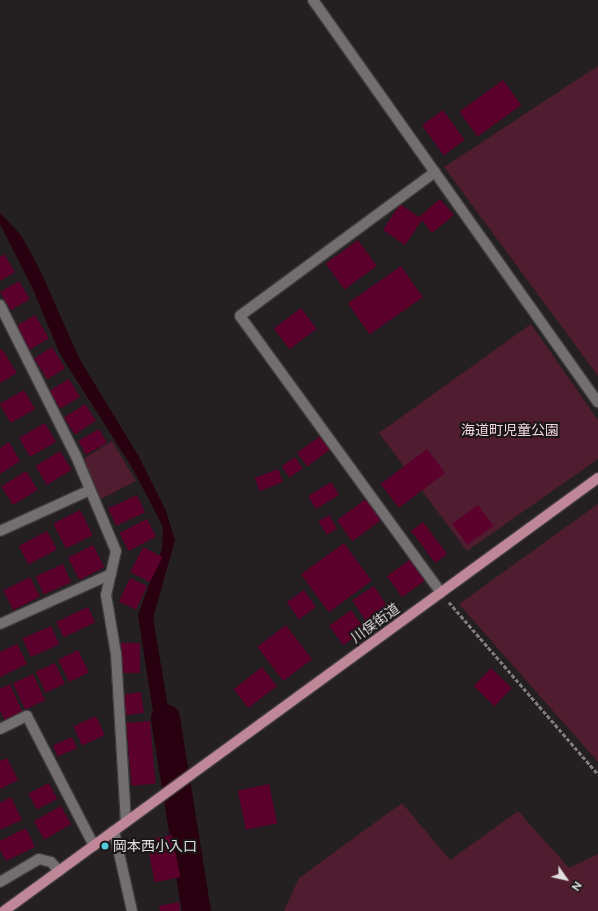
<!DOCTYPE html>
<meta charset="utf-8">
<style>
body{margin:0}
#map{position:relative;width:598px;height:911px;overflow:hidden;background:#241f21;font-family:Raleway,"Noto Sans JP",sans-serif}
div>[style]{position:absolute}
.green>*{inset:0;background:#4f1d2f}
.water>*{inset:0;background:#280010}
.river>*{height:29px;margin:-14.5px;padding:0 14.5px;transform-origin:14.5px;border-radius:14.5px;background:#280010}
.building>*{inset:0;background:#5c002c;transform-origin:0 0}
.path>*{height:2.5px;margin-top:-1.25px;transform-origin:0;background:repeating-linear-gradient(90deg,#817d7f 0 4px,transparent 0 6px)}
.roads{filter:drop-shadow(1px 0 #403c3d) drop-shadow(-1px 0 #403c3d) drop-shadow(0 1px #403c3d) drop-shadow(0 -1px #403c3d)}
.minor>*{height:10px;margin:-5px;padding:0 5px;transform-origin:5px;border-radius:5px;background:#736e6f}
.major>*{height:10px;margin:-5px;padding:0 5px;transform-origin:5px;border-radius:5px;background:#c08798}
.dots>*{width:11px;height:11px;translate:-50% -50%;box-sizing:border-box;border:2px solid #1a1617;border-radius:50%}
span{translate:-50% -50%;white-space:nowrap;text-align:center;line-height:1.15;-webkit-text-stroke:4px #1a1617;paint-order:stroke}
.park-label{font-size:14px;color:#f2d7de}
.street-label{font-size:14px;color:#e1dedf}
.poi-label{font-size:14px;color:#e1dedf}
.left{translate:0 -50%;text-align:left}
.north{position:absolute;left:546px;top:859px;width:40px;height:40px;-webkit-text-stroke:3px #1a1617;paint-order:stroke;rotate:124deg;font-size:11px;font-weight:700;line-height:16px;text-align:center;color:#e1dedf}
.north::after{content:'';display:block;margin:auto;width:14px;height:18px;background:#e1dedf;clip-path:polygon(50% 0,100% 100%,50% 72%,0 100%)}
</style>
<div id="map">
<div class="green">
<i style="clip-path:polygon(598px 66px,598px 376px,444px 167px)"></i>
<i style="clip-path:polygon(531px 324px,598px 420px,598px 459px,467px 551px,379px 433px)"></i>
<i style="clip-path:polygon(112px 441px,136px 481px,101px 499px,82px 460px)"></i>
<i style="clip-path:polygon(598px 504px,598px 762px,459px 604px)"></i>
<i style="clip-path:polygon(402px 803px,450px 860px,518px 811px,569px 868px,598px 854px,598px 911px,284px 911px,299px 878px)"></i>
</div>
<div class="water">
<i style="clip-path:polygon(0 213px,21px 235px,40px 270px,79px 358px,139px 457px,166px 511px,175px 540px,153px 618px,176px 754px,161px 764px,138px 615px,162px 549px,163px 527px,133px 469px,60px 354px,32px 287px,0 224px)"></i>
<i style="clip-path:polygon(186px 805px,200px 911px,191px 911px,175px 811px)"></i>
</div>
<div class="river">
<i style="left:165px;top:718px;width:195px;rotate:80.9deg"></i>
</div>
<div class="building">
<i style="left:503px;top:80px;width:31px;height:54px;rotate:54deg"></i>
<i style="left:443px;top:110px;width:37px;height:26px;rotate:54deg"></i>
<i style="clip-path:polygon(440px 199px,454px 215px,432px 233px,422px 220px,405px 245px,383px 230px,400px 204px,419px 217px)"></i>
<i style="left:358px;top:240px;width:32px;height:40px;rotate:54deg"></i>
<i style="clip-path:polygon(4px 254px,15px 272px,0 281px,0 257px)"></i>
<i style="left:401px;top:266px;width:38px;height:65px;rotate:55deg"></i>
<i style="left:19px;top:281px;width:21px;height:22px;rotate:59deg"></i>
<i style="left:301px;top:308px;width:26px;height:34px;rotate:53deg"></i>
<i style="left:35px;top:315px;width:27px;height:22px;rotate:59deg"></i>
<i style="left:52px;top:347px;width:25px;height:21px;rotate:58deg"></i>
<i style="clip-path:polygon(2px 349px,17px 373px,0 383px,0 350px)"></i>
<i style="left:69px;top:379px;width:21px;height:23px;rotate:59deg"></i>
<i style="left:24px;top:390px;width:22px;height:28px;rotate:60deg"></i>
<i style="left:85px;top:404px;width:20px;height:25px;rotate:57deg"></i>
<i style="left:45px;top:423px;width:22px;height:30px;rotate:60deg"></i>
<i style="left:99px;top:429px;width:16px;height:24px;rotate:60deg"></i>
<i style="left:323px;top:434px;width:17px;height:32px;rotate:54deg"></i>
<i style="clip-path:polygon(9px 442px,20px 461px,0 474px,0 448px)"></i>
<i style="left:427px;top:449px;width:30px;height:58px;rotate:53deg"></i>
<i style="left:60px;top:451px;width:22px;height:29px;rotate:58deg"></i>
<i style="left:295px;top:457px;width:14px;height:16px;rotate:56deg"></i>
<i style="left:278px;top:469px;width:14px;height:25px;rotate:69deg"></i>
<i style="left:26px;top:471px;width:22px;height:29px;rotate:58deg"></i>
<i style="left:331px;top:482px;width:15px;height:27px;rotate:58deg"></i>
<i style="left:137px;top:495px;width:19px;height:32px;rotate:65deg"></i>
<i style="left:366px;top:499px;width:26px;height:36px;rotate:54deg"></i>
<i style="left:478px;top:505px;width:26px;height:32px;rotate:54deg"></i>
<i style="left:80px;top:510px;width:28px;height:30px;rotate:63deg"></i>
<i style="left:329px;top:515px;width:16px;height:12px;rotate:60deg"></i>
<i style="left:147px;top:519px;width:20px;height:31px;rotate:63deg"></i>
<i style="left:423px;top:522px;width:40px;height:15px;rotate:53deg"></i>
<i style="left:47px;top:531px;width:21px;height:32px;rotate:62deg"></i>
<i style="left:344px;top:543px;width:47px;height:53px;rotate:54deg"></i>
<i style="left:93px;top:545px;width:25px;height:28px;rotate:63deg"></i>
<i style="left:143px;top:547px;width:22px;height:28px;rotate:27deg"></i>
<i style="left:412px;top:558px;width:26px;height:31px;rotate:54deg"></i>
<i style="left:63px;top:564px;width:20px;height:30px;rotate:66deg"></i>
<i style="left:30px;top:577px;width:22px;height:30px;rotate:63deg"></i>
<i style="left:130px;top:578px;width:19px;height:26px;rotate:25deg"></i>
<i style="left:374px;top:586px;width:27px;height:26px;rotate:57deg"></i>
<i style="left:304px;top:590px;width:21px;height:21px;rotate:55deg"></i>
<i style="left:88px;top:607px;width:17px;height:35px;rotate:65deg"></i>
<i style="left:351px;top:610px;width:24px;height:27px;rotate:54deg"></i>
<i style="left:286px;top:625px;width:43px;height:36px;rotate:53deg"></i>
<i style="left:51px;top:626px;width:20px;height:31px;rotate:66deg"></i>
<i style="left:121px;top:643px;width:19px;height:30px"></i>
<i style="clip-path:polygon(17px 644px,27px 664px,0 677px,0 652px)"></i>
<i style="left:78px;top:650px;width:25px;height:22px;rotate:64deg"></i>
<i style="left:55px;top:663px;width:23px;height:21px;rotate:65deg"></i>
<i style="left:262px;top:667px;width:24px;height:36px;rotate:52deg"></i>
<i style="left:491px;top:668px;width:29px;height:25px;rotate:44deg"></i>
<i style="left:33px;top:674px;width:29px;height:22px;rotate:65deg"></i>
<i style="clip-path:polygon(10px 684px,23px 713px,5px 721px,0 710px,0 689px)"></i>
<i style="left:141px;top:692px;width:21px;height:19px;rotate:82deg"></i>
<i style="left:96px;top:716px;width:21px;height:25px;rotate:65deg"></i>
<i style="left:150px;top:721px;width:63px;height:24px;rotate:85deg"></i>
<i style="left:72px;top:737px;width:12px;height:21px;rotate:66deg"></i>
<i style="clip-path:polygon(7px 758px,18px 780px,0 789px,0 761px)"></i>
<i style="left:49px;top:783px;width:18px;height:23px;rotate:63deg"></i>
<i style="left:269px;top:784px;width:40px;height:32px;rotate:78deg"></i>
<i style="clip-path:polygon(11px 797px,22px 820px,0 830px,0 803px)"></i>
<i style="left:61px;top:806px;width:21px;height:31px;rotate:61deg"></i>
<i style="clip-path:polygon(26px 828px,35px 847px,6px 861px,0 850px,0 841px)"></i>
<i style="left:172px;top:835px;width:43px;height:26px;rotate:79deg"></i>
<i style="clip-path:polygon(179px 902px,180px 911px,160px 911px,159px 906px)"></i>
</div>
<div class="path">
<i style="left:449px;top:602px;width:228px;rotate:49.1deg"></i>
</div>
<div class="roads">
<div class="minor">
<i style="left:313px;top:0;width:493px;rotate:54.7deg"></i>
<i style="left:435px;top:172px;width:242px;rotate:143.6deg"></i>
<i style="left:240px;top:316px;width:342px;rotate:54deg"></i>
<i style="left:0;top:305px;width:169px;rotate:63.3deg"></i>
<i style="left:76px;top:456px;width:103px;rotate:67.2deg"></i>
<i style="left:116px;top:551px;width:45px;rotate:102.8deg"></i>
<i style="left:106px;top:595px;width:60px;rotate:80.4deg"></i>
<i style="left:116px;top:654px;width:168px;rotate:86.6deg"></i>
<i style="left:0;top:531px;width:99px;rotate:-24.5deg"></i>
<i style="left:0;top:624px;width:122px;rotate:-24.2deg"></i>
<i style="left:0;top:729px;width:30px;rotate:-26deg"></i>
<i style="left:27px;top:716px;width:146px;rotate:62.7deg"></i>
<i style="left:114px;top:831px;width:82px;rotate:77.3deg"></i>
<i style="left:0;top:882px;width:45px;rotate:-30.5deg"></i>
<i style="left:39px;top:859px;width:12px;rotate:14deg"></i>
<i style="left:51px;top:862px;width:12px;rotate:48deg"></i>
</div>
<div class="major">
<i style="left:4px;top:911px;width:735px;rotate:-36.09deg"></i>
</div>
</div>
<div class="dots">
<i style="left:105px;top:846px;background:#54cade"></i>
</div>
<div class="park-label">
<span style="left:510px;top:430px">海道町児童公園</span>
</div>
<div class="street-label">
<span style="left:375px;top:623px;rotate:-36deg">川俣街道</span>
</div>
<div class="poi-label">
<span class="left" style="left:113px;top:846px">岡本西小入口</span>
</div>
<div class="north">N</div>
</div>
